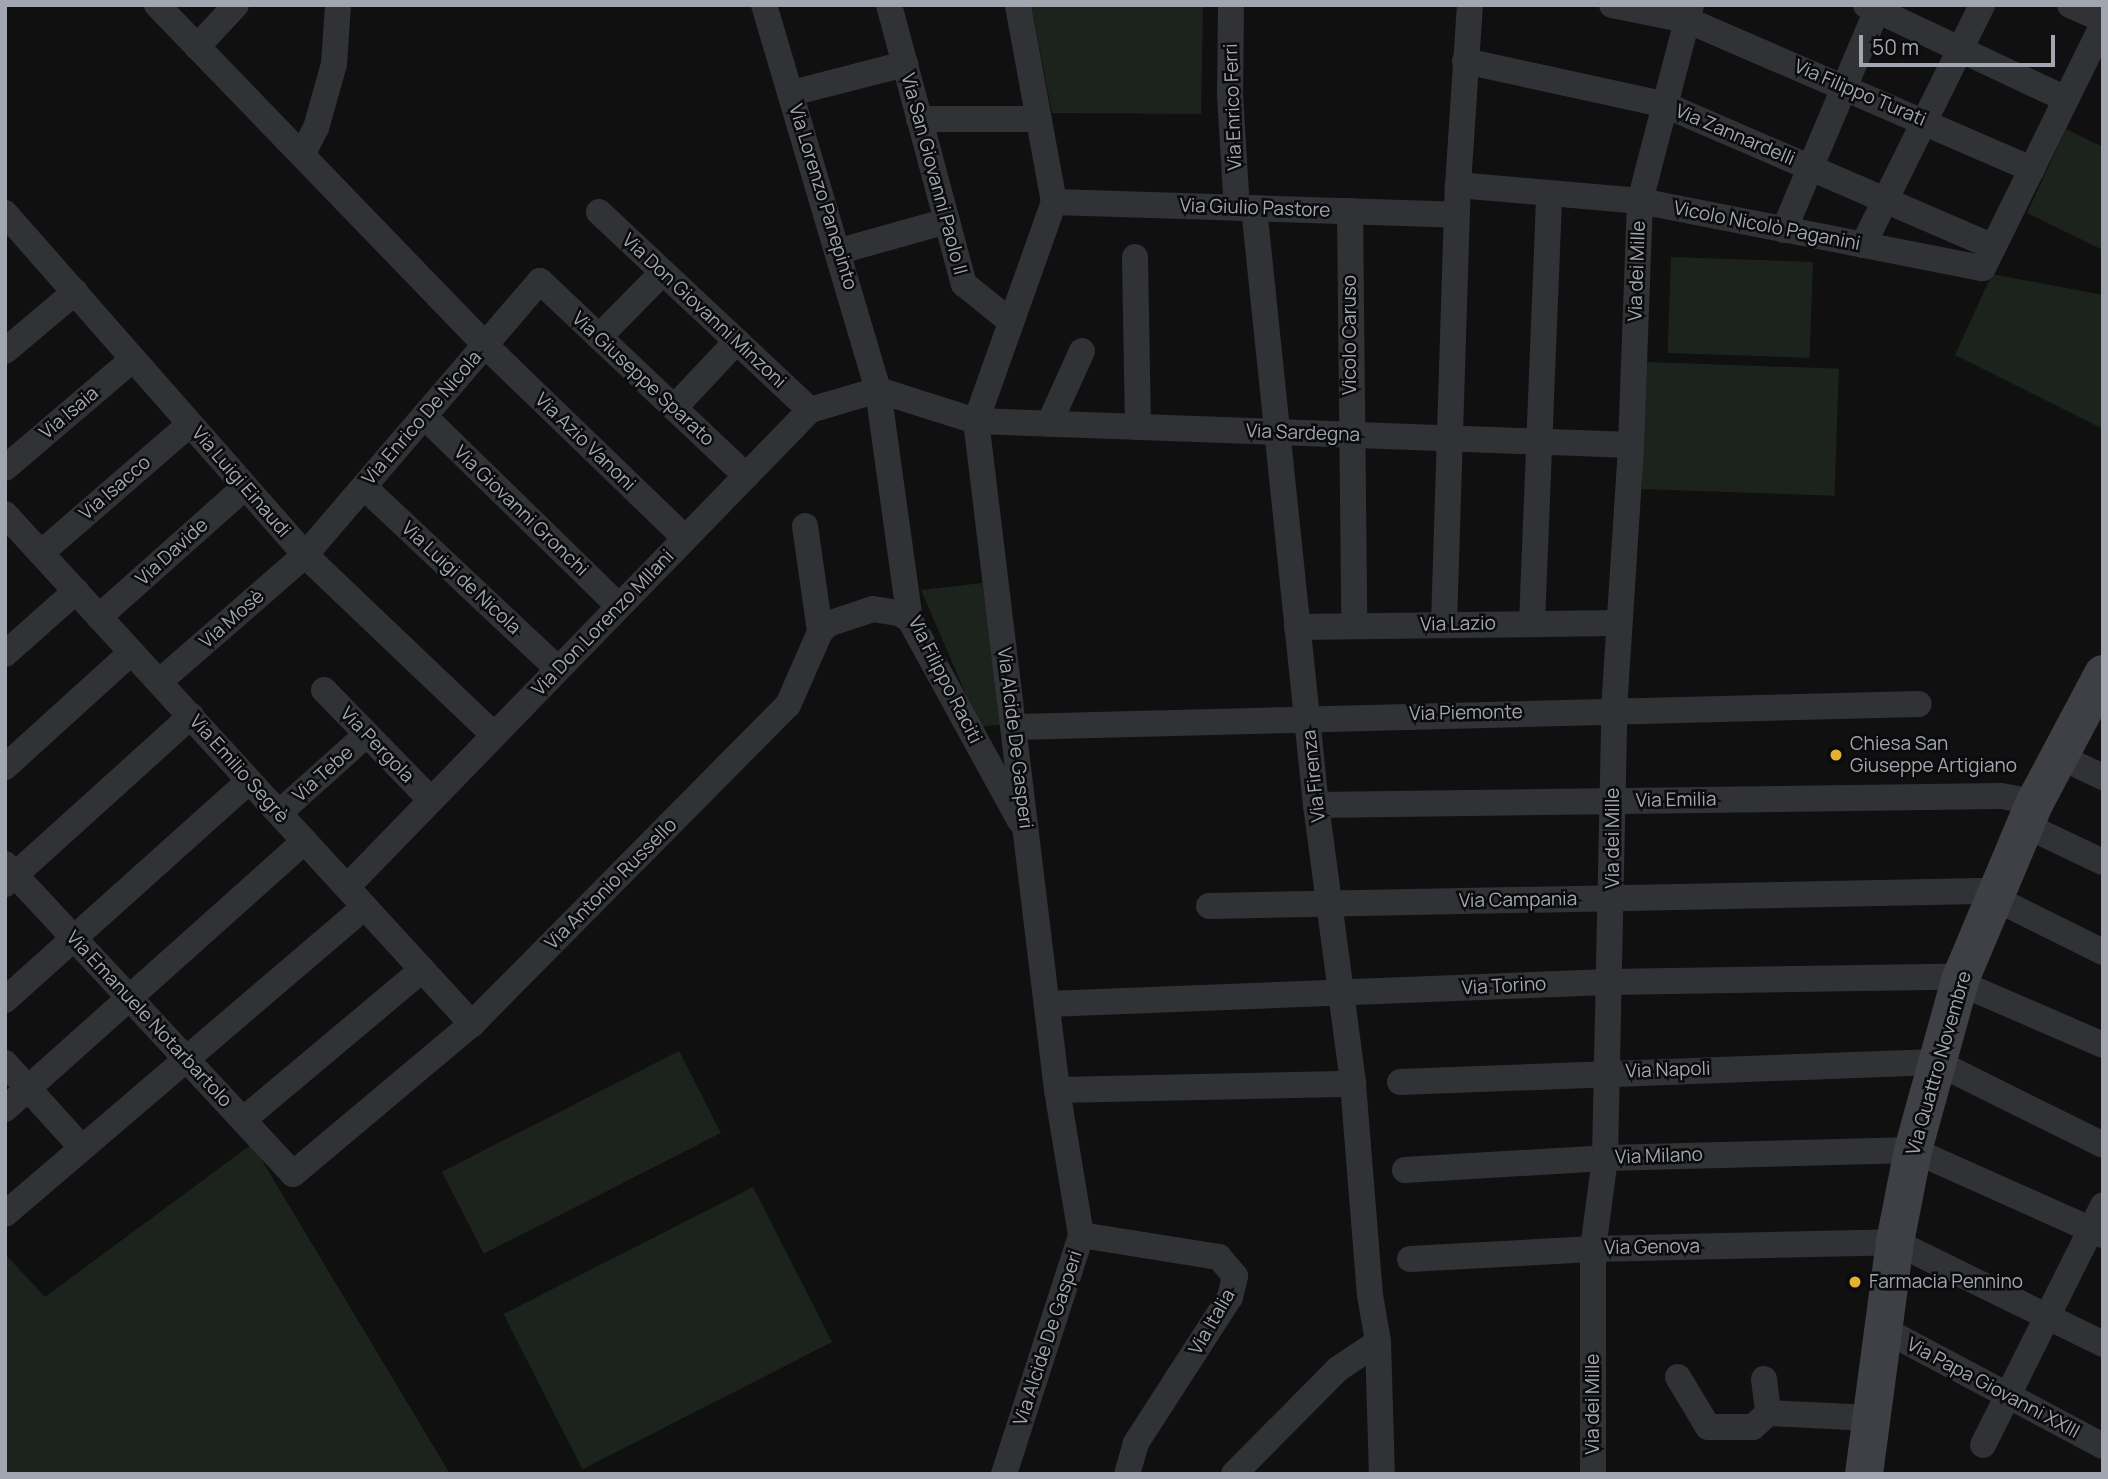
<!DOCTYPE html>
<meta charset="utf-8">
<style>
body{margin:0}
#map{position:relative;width:2108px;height:1479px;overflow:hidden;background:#101011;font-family:Manrope,sans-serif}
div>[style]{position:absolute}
.green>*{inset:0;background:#1c231d;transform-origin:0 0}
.street>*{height:26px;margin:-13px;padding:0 13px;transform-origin:13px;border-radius:13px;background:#313236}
.secondary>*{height:38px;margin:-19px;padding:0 19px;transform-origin:19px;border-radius:19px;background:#3f4046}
.dots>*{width:19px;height:19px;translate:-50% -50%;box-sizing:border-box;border:4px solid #0b0b0c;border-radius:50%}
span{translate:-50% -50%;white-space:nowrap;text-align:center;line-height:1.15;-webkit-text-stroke:5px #0b0b0c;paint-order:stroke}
.street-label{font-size:19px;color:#a2a6b1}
.poi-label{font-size:19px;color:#a2a6b1}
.left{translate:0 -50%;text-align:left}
.frame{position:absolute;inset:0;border:7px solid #a2a6b1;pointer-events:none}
.scale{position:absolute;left:1859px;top:35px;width:196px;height:32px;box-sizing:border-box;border:4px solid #a2a6b1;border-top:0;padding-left:9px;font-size:21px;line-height:24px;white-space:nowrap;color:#a2a6b1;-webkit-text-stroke:5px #0b0b0c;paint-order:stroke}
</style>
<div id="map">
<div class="green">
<i style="clip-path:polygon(1031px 5px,1203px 5px,1201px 114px,1052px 113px)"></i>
<i style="clip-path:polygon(2066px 129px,2103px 147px,2103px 250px,2027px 213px)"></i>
<i style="left:1671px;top:257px;width:142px;height:96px;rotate:2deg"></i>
<i style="clip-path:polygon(1992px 274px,2103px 295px,2103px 429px,1955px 355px)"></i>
<i style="left:1646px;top:362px;width:193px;height:127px;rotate:2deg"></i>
<i style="clip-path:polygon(982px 583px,1004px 724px,980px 727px,921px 590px)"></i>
<i style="left:679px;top:1051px;width:92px;height:266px;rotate:63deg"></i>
<i style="clip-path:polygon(252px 1144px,450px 1474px,5px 1474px,5px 1254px,45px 1297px)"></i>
<i style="left:753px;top:1187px;width:174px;height:280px;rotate:63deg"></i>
</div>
<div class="street">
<i style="left:157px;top:5px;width:472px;rotate:46deg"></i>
<i style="left:485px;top:345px;width:278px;rotate:44deg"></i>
<i style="left:764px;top:5px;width:402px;rotate:73.5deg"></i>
<i style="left:878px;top:390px;width:232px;rotate:82.1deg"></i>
<i style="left:910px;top:620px;width:229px;rotate:61.3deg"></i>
<i style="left:889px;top:5px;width:289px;rotate:75deg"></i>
<i style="left:964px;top:284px;width:60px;rotate:39deg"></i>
<i style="left:1231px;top:5px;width:90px;rotate:90.6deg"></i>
<i style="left:1230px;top:95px;width:113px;rotate:86.5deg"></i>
<i style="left:1612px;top:5px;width:76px;rotate:11.3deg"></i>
<i style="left:1687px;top:20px;width:376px;rotate:23.4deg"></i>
<i style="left:1866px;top:5px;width:221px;rotate:25.2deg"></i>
<i style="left:2070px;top:5px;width:36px;rotate:24deg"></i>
<i style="left:197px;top:47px;width:57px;rotate:-47.1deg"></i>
<i style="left:1465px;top:61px;width:203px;rotate:12.3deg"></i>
<i style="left:1663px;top:104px;width:360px;rotate:23.4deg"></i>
<i style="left:792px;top:93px;width:117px;rotate:-14.4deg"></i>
<i style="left:919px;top:119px;width:119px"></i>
<i style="left:302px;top:155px;width:30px;rotate:-63deg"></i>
<i style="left:316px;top:128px;width:66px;rotate:-74.3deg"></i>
<i style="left:334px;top:64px;width:59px;rotate:-86.1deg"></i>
<i style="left:1458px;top:185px;width:183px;rotate:5deg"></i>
<i style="left:1640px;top:201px;width:349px;rotate:11.1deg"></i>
<i style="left:1983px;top:268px;width:272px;rotate:-63.8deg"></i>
<i style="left:1054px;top:202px;width:403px;rotate:1.8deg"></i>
<i style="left:1254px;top:208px;width:600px;rotate:84.07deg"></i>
<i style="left:1316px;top:805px;width:281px;rotate:82.4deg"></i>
<i style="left:1353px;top:1084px;width:212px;rotate:85.4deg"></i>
<i style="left:1370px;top:1295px;width:48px;rotate:80.3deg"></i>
<i style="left:1378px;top:1342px;width:132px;rotate:88.3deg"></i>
<i style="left:1350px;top:211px;width:415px;rotate:89.4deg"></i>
<i style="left:599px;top:212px;width:289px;rotate:43.2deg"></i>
<i style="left:5px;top:213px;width:455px;rotate:48.7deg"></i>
<i style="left:305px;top:555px;width:261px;rotate:43.6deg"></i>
<i style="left:1784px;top:230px;width:244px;rotate:-67.1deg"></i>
<i style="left:1863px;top:245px;width:268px;rotate:-63.6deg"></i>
<i style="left:840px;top:251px;width:111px;rotate:-15.7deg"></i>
<i style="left:1135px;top:257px;width:170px;rotate:89deg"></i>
<i style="left:599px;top:337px;width:91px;rotate:-45.4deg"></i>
<i style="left:5px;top:351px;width:92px;rotate:-40.1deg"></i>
<i style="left:878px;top:390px;width:103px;rotate:17.6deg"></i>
<i style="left:976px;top:421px;width:655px;rotate:2.1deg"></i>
<i style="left:674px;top:408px;width:92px;rotate:-46.8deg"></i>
<i style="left:424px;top:416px;width:272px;rotate:44.3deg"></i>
<i style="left:1049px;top:424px;width:80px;rotate:-65.7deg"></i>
<i style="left:5px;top:468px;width:168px;rotate:-40.4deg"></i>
<i style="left:364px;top:487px;width:266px;rotate:43.2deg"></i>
<i style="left:5px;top:514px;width:692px;rotate:47.52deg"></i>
<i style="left:805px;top:526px;width:107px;rotate:81.9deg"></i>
<i style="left:41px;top:553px;width:197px;rotate:-40.9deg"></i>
<i style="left:99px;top:617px;width:195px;rotate:-41.7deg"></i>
<i style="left:1532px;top:623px;width:430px;rotate:-87.7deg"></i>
<i style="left:1444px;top:624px;width:439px;rotate:-88.2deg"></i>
<i style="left:1458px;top:185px;width:180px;rotate:-86.2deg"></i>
<i style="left:1297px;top:627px;width:322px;rotate:-0.7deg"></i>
<i style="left:5px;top:654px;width:95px;rotate:-41.6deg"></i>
<i style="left:159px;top:682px;width:194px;rotate:-41deg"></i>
<i style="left:305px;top:555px;width:361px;rotate:-49.4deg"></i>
<i style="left:540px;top:281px;width:284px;rotate:43.4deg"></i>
<i style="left:324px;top:690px;width:153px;rotate:45.8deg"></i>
<i style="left:1014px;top:727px;width:905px;rotate:-1.46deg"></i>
<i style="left:2058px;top:756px;width:50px;rotate:25deg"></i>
<i style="left:5px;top:767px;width:171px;rotate:-42.2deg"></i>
<i style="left:1316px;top:805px;width:685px;rotate:-0.75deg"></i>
<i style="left:2001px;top:796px;width:35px;rotate:10deg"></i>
<i style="left:279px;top:813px;width:118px;rotate:-41.9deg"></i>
<i style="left:2025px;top:825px;width:86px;rotate:25.4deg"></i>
<i style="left:5px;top:864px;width:423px;rotate:47.1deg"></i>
<i style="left:293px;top:1174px;width:234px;rotate:-40deg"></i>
<i style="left:472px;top:1024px;width:449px;rotate:-45.3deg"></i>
<i style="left:788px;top:705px;width:80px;rotate:-66.3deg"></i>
<i style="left:820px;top:632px;width:11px;rotate:-45deg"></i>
<i style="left:828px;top:624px;width:47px;rotate:-18.4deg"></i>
<i style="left:873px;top:609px;width:26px;rotate:9deg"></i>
<i style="left:899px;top:613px;width:13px;rotate:32deg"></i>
<i style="left:5px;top:884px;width:251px;rotate:-42.1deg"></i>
<i style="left:347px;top:887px;width:665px;rotate:-45.85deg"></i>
<i style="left:810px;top:410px;width:71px;rotate:-16.4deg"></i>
<i style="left:1209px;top:906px;width:771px;rotate:-1.11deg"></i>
<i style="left:1980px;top:891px;width:137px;rotate:26.4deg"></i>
<i style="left:5px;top:1000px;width:328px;rotate:-41.9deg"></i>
<i style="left:1048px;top:1004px;width:561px;rotate:-2.25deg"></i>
<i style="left:1609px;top:982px;width:337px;rotate:-0.9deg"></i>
<i style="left:1946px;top:977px;width:171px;rotate:23.4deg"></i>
<i style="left:5px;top:1063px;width:115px;rotate:47.8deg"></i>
<i style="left:1400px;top:1082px;width:536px;rotate:-2.14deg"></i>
<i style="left:1936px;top:1062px;width:186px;rotate:26.4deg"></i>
<i style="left:1057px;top:1090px;width:296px;rotate:-1.2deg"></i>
<i style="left:5px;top:1109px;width:402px;rotate:-41.8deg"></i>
<i style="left:243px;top:1120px;width:234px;rotate:-40deg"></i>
<i style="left:1405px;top:1170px;width:200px;rotate:-3.4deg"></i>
<i style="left:1605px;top:1158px;width:308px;rotate:-1.5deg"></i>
<i style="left:1913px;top:1150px;width:208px;rotate:24.1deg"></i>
<i style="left:5px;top:1214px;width:473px;rotate:-40.5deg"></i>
<i style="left:1081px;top:1235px;width:140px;rotate:9.1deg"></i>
<i style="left:1219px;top:1257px;width:25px;rotate:50deg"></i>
<i style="left:1235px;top:1276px;width:22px;rotate:103deg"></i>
<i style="left:1230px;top:1297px;width:174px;rotate:122.8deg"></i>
<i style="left:1136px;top:1443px;width:32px;rotate:106deg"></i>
<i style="left:1410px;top:1259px;width:183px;rotate:-3.1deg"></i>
<i style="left:1593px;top:1249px;width:302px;rotate:-1.3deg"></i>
<i style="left:1895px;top:1242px;width:232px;rotate:26.1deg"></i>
<i style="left:1883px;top:1329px;width:249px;rotate:28deg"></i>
<i style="left:1678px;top:1377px;width:58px;rotate:59deg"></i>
<i style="left:1708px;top:1427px;width:45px"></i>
<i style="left:1753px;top:1427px;width:21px;rotate:-43deg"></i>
<i style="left:1768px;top:1413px;width:102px;rotate:2.8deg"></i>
<i style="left:1764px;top:1379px;width:34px;rotate:83deg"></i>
<i style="left:1983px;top:1445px;width:268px;rotate:-63.4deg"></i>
<i style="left:1004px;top:1474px;width:251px;rotate:-72.1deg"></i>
<i style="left:1081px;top:1235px;width:147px;rotate:-99.4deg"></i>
<i style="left:1057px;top:1090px;width:674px;rotate:-96.9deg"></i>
<i style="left:976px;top:421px;width:232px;rotate:-70.4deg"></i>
<i style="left:1054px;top:202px;width:200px;rotate:-100.4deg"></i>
<i style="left:1234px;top:1474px;width:148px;rotate:-45.3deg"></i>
<i style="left:1338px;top:1369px;width:48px;rotate:-34deg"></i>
<i style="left:1593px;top:1474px;width:225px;rotate:-90deg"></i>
<i style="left:1593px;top:1249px;width:92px;rotate:-82.5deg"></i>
<i style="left:1605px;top:1158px;width:448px;rotate:-88.8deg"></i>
<i style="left:1614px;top:710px;width:266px;rotate:-86.3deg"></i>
<i style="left:1631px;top:445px;width:244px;rotate:-87.9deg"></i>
<i style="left:1640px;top:201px;width:203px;rotate:-75.4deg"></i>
</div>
<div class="secondary">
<i style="left:1864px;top:1474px;width:234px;rotate:-82.4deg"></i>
<i style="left:1895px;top:1242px;width:94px;rotate:-78.9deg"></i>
<i style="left:1913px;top:1150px;width:176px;rotate:-74.5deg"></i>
<i style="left:1960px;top:980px;width:193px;rotate:-67.2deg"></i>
<i style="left:2035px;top:802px;width:145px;rotate:-62deg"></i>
</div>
<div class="dots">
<i style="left:1836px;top:755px;background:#e6b133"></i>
<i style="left:1855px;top:1282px;background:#e6b133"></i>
</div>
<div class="street-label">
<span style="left:1860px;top:93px;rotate:23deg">Via Filippo Turati</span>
<span style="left:1233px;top:107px;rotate:-92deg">Via Enrico Ferri</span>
<span style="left:1735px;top:135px;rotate:23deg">Via Zannardelli</span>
<span style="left:934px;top:174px;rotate:75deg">Via San Giovanni Paolo II</span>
<span style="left:823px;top:197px;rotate:73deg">Via Lorenzo Panepinto</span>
<span style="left:1255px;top:208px;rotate:2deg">Via Giulio Pastore</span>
<span style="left:1767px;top:226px;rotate:11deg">Vicolo Nicolò Paganini</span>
<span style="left:1637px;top:271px;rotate:-88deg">Via dei Mille</span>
<span style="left:704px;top:311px;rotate:43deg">Via Don Giovanni Minzoni</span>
<span style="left:1350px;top:335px;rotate:-90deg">Vicolo Caruso</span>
<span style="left:643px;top:379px;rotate:43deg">Via Giuseppe Sparato</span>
<span style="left:69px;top:413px;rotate:-40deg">Via Isaia</span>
<span style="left:422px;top:418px;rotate:-49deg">Via Enrico De Nicola</span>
<span style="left:1303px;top:433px;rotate:2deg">Via Sardegna</span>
<span style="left:585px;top:442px;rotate:44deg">Via Azio Vanoni</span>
<span style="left:241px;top:482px;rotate:49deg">Via Luigi Einaudi</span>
<span style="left:115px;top:488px;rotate:-41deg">Via Isacco</span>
<span style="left:521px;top:511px;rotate:44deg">Via Giovanni Gronchi</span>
<span style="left:172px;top:552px;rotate:-42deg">Via Davide</span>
<span style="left:461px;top:578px;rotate:43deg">Via Luigi de Nicola</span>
<span style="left:232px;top:619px;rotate:-41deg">Via Mosè</span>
<span style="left:603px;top:623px;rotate:-46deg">Via Don Lorenzo MIlani</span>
<span style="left:1458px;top:624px;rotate:-1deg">Via Lazio</span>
<span style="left:945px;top:680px;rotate:63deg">Via Filippo Raciti</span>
<span style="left:1466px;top:713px;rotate:-1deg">Via Piemonte</span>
<span style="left:1015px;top:738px;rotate:83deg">Via Alcide De Gasperi</span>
<span style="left:377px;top:745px;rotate:46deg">Via Pergola</span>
<span style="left:239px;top:769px;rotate:48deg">Via Emilio Segrè</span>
<span style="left:323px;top:774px;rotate:-42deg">Via Tebe</span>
<span style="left:1314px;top:776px;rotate:-96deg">Via Firenza</span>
<span style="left:1676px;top:800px;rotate:-1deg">Via Emilia</span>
<span style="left:1613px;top:838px;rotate:-90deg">Via dei Mille</span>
<span style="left:611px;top:884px;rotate:-45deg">Via Antonio Russello</span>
<span style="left:1518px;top:900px;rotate:-1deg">Via Campania</span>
<span style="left:1504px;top:986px;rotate:-3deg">Via Torino</span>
<span style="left:149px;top:1019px;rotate:47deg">Via Emanuele Notarbartolo</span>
<span style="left:1939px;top:1063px;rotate:-74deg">Via Quattro Novembre</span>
<span style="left:1668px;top:1070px;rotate:-2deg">Via Napoli</span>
<span style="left:1659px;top:1156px;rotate:-2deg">Via Milano</span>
<span style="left:1652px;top:1247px;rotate:-1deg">Via Genova</span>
<span style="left:1212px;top:1322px;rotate:-60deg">Via Italia</span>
<span style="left:1048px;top:1338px;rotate:-72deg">Via Alcide De Gasperi</span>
<span style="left:1993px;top:1388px;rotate:28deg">Via Papa Giovanni XXIII</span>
<span style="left:1593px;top:1404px;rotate:-90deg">Via dei Mille</span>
</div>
<div class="poi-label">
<span class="left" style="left:1850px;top:755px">Chiesa San<br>Giuseppe Artigiano</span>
<span class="left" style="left:1869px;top:1282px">Farmacia Pennino</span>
</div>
<div class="frame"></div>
<div class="scale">50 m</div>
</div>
